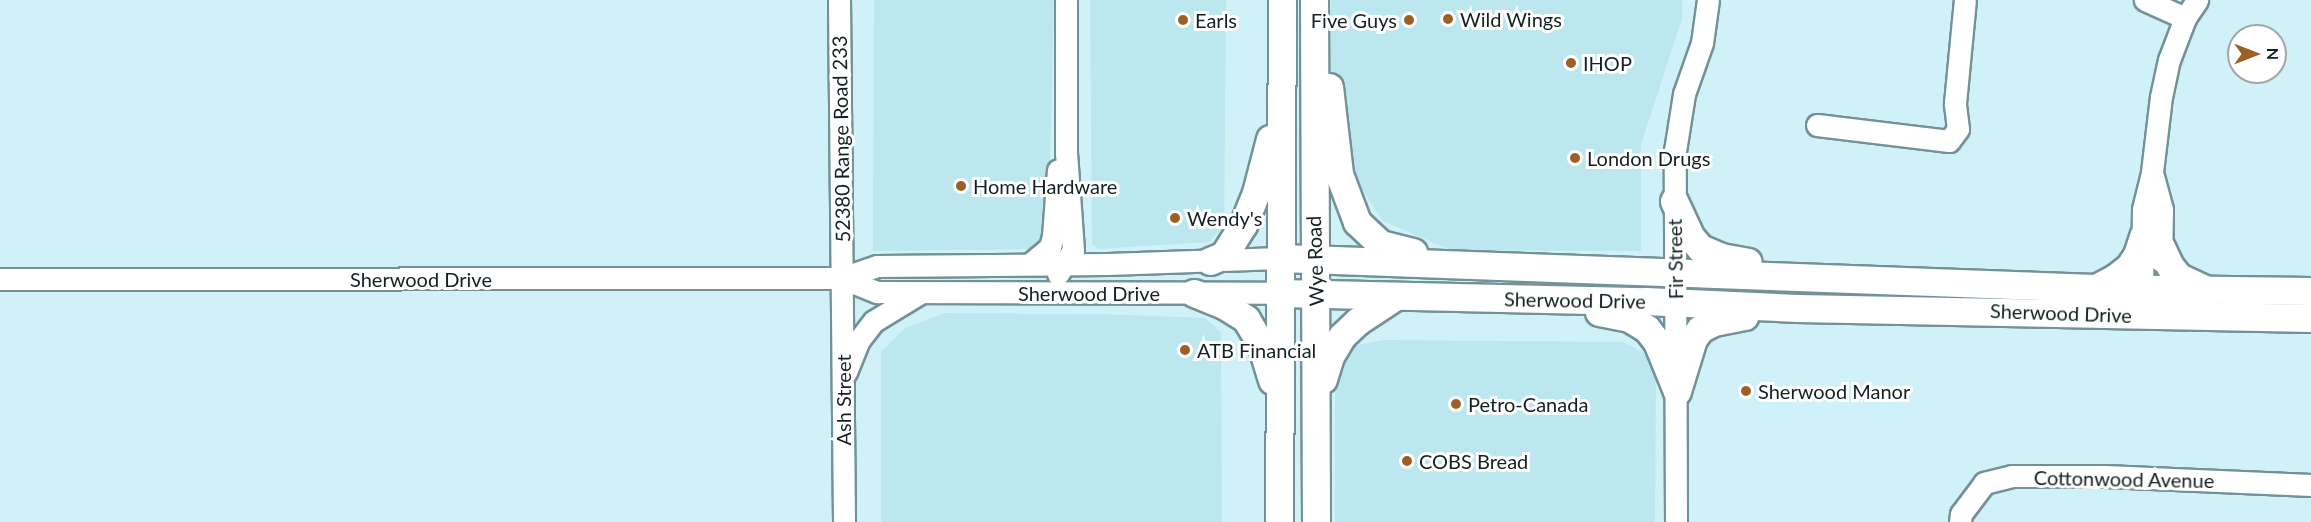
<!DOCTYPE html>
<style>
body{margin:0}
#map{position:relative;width:2311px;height:522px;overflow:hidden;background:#d0f1f7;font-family:Lato,sans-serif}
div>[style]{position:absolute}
.built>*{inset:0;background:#bce7ee}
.roads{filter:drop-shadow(2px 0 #739297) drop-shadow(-2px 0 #739297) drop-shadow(0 2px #739297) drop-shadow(0 -2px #739297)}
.minor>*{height:21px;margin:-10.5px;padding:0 10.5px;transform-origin:10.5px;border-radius:10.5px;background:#fff}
.major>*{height:27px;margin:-13.5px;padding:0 13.5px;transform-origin:13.5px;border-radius:13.5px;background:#fff}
.dots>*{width:16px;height:16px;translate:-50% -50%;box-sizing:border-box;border:3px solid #fff;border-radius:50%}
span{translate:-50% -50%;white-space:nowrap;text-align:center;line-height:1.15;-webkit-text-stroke:6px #fff;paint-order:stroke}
.poi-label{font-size:20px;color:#142022}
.left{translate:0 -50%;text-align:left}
.right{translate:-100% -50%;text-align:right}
.street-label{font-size:20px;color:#142022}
.north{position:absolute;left:2227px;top:24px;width:60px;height:60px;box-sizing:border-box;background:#fff;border:2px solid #a1a6a7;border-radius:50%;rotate:90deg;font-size:16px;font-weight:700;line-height:24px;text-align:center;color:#142022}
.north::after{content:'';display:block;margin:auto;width:21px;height:27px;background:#9e5f26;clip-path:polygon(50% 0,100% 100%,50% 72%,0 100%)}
</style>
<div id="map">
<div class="built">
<i style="clip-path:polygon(874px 0,1054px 0,1048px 243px,1040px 249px,873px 251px)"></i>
<i style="clip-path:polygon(1090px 0,1226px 0,1224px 226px,1209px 242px,1099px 249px,1092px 244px)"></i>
<i style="clip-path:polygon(1331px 0,1682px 0,1682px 19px,1641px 144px,1641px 251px,1451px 250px,1383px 221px,1344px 161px,1331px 81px)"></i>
<i style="clip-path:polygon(945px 313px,1100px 314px,1205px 318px,1221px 332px,1222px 522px,881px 522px,881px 352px,905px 328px)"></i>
<i style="clip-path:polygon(1384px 340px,1623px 342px,1644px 353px,1656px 374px,1655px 522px,1335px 522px,1335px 376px,1351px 346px)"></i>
</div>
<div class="roads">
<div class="minor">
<i style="left:839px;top:0;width:522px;rotate:89.45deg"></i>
<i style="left:2145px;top:0;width:44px;rotate:24.2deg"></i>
<i style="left:1817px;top:125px;width:133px;rotate:6.9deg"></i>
<i style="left:1949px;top:141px;width:15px;rotate:-53deg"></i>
<i style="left:1958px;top:129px;width:26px;rotate:-97deg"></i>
<i style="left:1955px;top:103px;width:103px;rotate:-84.5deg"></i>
<i style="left:2153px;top:176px;width:35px;rotate:75deg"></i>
<i style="left:2162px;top:210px;width:51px;rotate:91.1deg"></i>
<i style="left:1030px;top:264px;width:26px;rotate:-40deg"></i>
<i style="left:1050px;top:247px;width:11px;rotate:-75deg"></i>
<i style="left:1053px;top:236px;width:66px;rotate:-85.7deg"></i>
<i style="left:1058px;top:274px;width:28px;rotate:-58deg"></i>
<i style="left:1073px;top:250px;width:97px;rotate:-94.1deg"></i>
<i style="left:1066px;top:153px;width:153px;rotate:-90deg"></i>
<i style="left:842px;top:278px;width:38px;rotate:22deg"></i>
<i style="left:877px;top:292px;width:403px;rotate:0.1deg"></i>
<i style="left:0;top:279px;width:842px;rotate:-0.07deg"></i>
<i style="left:842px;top:278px;width:37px;rotate:-19deg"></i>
<i style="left:877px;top:266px;width:231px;rotate:-0.5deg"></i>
<i style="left:1108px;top:264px;width:172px;rotate:-2deg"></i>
<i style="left:2142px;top:302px;width:93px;rotate:-89.4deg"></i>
<i style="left:2143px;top:209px;width:38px;rotate:-76deg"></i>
<i style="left:2152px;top:172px;width:76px;rotate:-83.2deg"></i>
<i style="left:2161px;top:97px;width:38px;rotate:-78deg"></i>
<i style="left:2169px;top:60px;width:45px;rotate:-69.1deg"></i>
<i style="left:2185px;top:18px;width:22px;rotate:-56deg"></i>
<i style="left:846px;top:372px;width:35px;rotate:-68deg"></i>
<i style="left:859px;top:340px;width:24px;rotate:-52deg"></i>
<i style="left:874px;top:321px;width:54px;rotate:-31.3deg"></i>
<i style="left:1676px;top:522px;width:371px;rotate:-90.2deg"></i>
<i style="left:1675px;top:151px;width:58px;rotate:-81deg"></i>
<i style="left:1684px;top:94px;width:54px;rotate:-70.6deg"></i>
<i style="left:1702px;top:43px;width:43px;rotate:-82.1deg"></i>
<i style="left:1960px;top:522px;width:8px;rotate:-83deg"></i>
<i style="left:1961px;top:514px;width:39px;rotate:-53deg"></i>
<i style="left:1984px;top:483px;width:29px;rotate:-14deg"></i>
<i style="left:2012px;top:476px;width:93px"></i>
<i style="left:2105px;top:476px;width:206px;rotate:2.5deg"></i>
</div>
<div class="major">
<i style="left:1314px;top:0;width:522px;rotate:89.78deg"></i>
<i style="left:1329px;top:87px;width:88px;rotate:83.4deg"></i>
<i style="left:1339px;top:174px;width:51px;rotate:69.4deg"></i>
<i style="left:1357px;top:222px;width:33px;rotate:43deg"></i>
<i style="left:1381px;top:244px;width:33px;rotate:14deg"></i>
<i style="left:1674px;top:201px;width:38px;rotate:65deg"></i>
<i style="left:1690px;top:236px;width:16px;rotate:50deg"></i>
<i style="left:1700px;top:248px;width:23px;rotate:23deg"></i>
<i style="left:1721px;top:257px;width:27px;rotate:10deg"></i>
<i style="left:2161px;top:247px;width:21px;rotate:65deg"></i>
<i style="left:2170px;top:266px;width:14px;rotate:51deg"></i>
<i style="left:2179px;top:277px;width:26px;rotate:25deg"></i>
<i style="left:1280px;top:258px;width:816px;rotate:2.11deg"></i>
<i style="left:2095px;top:288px;width:216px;rotate:0.8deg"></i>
<i style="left:1210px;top:261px;width:15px;rotate:-23deg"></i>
<i style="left:1224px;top:255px;width:36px;rotate:-58deg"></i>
<i style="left:1243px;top:225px;width:35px;rotate:-68deg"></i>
<i style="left:1256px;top:193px;width:56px;rotate:-75.5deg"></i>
<i style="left:2096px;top:288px;width:21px;rotate:-28deg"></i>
<i style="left:2115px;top:278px;width:18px;rotate:-38deg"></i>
<i style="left:2129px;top:267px;width:14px;rotate:-56deg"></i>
<i style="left:2137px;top:255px;width:20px;rotate:-72deg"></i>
<i style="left:1194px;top:293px;width:32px;rotate:22deg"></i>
<i style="left:1224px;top:305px;width:26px;rotate:32deg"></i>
<i style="left:1246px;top:319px;width:29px;rotate:59deg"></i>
<i style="left:1261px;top:344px;width:38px;rotate:73deg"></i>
<i style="left:1280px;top:293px;width:365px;rotate:1.3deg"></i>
<i style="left:1645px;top:301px;width:152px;rotate:2.6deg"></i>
<i style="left:1797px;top:308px;width:514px;rotate:1.11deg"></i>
<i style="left:1599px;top:312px;width:31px;rotate:11deg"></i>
<i style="left:1629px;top:318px;width:21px;rotate:31deg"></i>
<i style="left:1647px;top:329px;width:16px;rotate:52deg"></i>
<i style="left:1657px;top:342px;width:53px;rotate:67.8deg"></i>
<i style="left:1323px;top:379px;width:24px;rotate:-73deg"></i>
<i style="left:1330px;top:356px;width:23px;rotate:-59deg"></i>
<i style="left:1342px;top:336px;width:22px;rotate:-43deg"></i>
<i style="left:1358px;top:321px;width:45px;rotate:-33.3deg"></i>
<i style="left:1677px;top:391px;width:54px;rotate:-72.9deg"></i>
<i style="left:1693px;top:339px;width:12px;rotate:-55deg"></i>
<i style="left:1700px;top:329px;width:16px;rotate:-27deg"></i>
<i style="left:1714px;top:322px;width:31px;rotate:-11deg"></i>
<i style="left:1279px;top:522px;width:522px;rotate:-89.67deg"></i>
</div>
</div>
<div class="dots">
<i style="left:1448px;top:19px;background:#9e5f26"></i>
<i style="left:1183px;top:20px;background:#9e5f26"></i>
<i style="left:1409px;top:20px;background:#9e5f26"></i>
<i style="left:1571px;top:63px;background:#9e5f26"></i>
<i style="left:1575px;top:158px;background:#9e5f26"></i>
<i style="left:961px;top:186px;background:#9e5f26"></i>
<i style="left:1175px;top:218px;background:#9e5f26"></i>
<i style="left:1185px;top:350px;background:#9e5f26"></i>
<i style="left:1746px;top:391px;background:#9e5f26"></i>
<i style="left:1456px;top:404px;background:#9e5f26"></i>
<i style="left:1407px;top:461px;background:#9e5f26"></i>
</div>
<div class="poi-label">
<span class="left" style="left:1460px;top:19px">Wild Wings</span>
<span class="left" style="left:1195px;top:20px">Earls</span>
<span class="right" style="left:1397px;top:20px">Five Guys</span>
<span class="left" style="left:1583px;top:63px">IHOP</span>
<span class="left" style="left:1587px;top:158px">London Drugs</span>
<span class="left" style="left:973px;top:186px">Home Hardware</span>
<span class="left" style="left:1187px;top:218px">Wendy's</span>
<span class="left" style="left:1197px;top:350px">ATB Financial</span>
<span class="left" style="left:1758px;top:391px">Sherwood Manor</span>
<span class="left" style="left:1468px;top:404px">Petro-Canada</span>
<span class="left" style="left:1419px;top:461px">COBS Bread</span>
</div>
<div class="street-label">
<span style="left:841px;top:139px;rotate:-91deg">52380 Range Road 233</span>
<span style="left:1675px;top:259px;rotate:-91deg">Fir Street</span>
<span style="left:1315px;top:261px;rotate:-92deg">Wye Road</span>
<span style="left:421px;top:279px">Sherwood Drive</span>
<span style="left:1089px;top:293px">Sherwood Drive</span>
<span style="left:1575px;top:300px;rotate:1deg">Sherwood Drive</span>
<span style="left:2061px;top:313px;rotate:2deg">Sherwood Drive</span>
<span style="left:843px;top:400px;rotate:-90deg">Ash Street</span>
<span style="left:2124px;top:479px;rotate:1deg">Cottonwood Avenue</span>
</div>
<div class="north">N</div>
</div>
